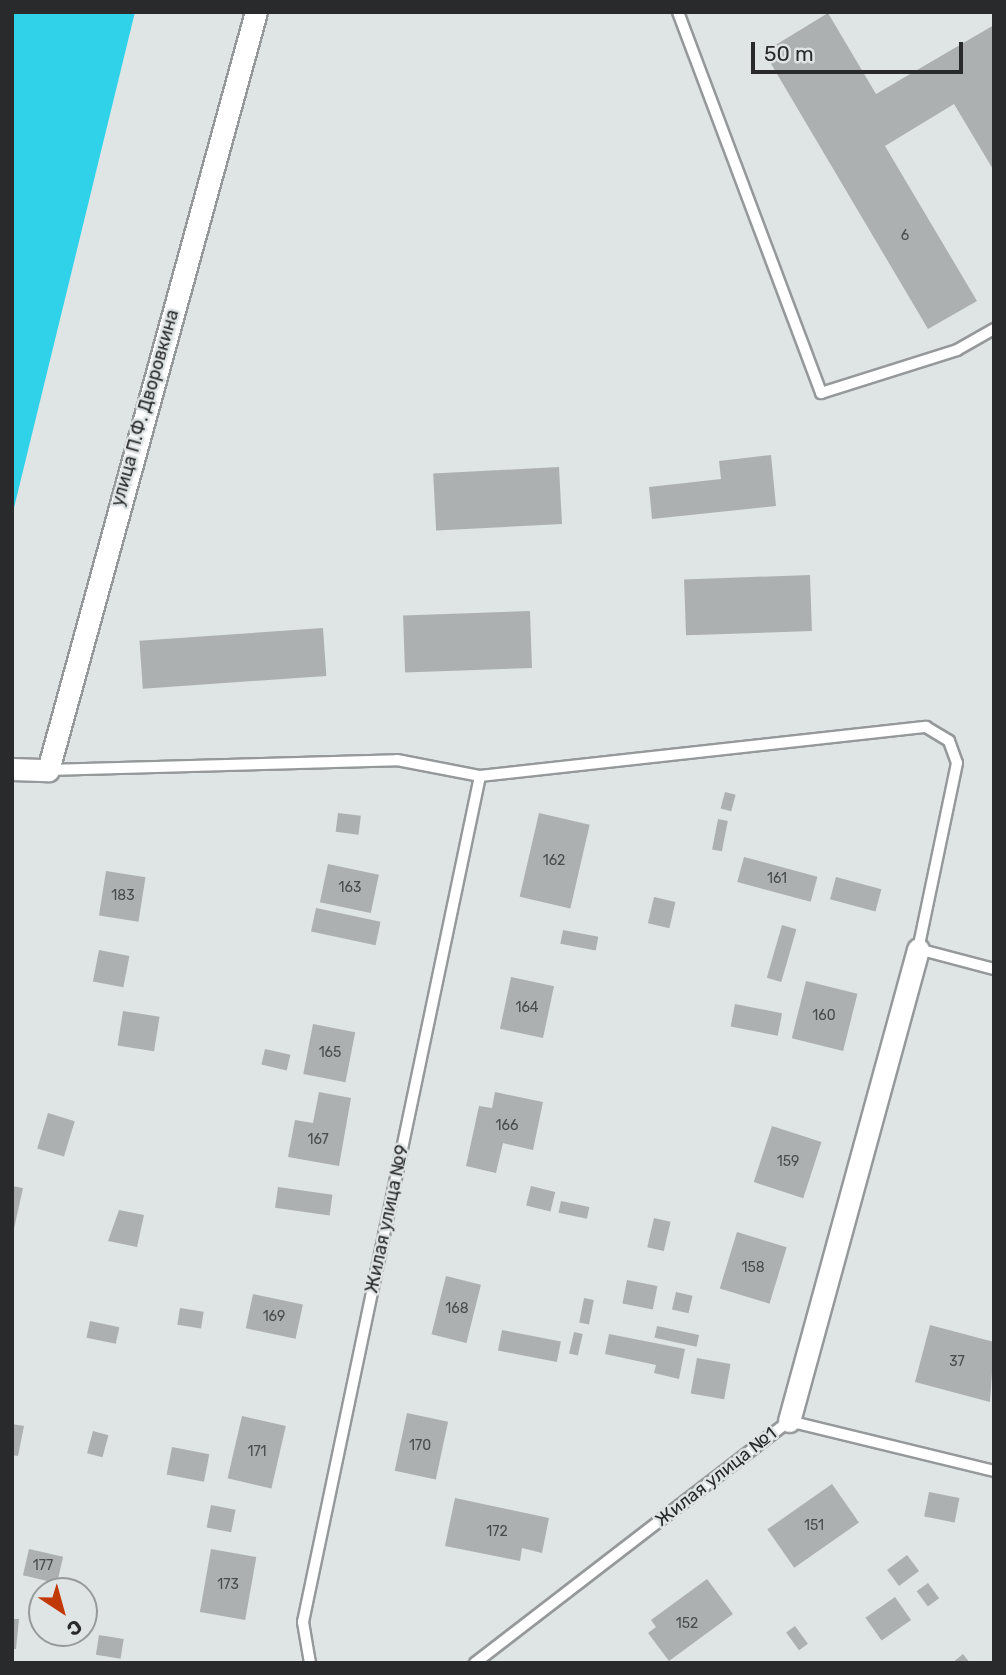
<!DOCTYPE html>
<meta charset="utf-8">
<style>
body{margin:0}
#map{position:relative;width:1006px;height:1675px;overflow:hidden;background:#dfe4e5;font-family:Rubik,sans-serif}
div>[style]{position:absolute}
.green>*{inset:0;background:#30d2ea}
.building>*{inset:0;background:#acb0b1;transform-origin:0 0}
.roads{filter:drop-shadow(2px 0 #95999a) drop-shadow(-2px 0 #95999a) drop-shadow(0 2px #95999a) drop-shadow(0 -2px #95999a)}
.lane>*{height:10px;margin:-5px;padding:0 5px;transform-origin:5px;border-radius:5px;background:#fff}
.street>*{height:21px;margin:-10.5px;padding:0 10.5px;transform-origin:10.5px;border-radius:10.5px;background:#fff}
span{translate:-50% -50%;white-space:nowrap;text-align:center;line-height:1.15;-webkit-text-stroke:5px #dfe4e5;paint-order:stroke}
.number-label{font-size:14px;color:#4a4c4c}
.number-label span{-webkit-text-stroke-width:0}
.street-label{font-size:18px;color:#292a2b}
.frame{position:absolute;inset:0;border:14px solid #292a2b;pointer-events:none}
.north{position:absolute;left:28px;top:1577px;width:70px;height:70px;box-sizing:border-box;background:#dfe4e5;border:2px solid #969a9b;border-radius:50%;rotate:144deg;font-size:19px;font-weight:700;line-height:28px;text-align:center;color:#292a2b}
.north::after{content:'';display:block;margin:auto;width:24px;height:32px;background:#c13907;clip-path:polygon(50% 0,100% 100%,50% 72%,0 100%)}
.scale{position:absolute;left:751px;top:42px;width:212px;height:32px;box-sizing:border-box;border:4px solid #292a2b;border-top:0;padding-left:9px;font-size:21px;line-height:24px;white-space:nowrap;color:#292a2b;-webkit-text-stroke:5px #dfe4e5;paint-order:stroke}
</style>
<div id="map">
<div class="green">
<i style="clip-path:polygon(12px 12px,135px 12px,12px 516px)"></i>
</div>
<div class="building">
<i style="clip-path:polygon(828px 13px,876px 94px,994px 25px,994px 171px,954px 104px,885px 146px,977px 301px,928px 329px,764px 52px)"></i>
<i style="clip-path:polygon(771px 455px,776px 506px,652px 519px,649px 487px,721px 479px,719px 461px)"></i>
<i style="left:559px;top:467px;width:57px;height:126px;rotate:87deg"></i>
<i style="left:810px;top:575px;width:56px;height:126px;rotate:88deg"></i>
<i style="left:530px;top:611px;width:57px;height:127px;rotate:88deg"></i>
<i style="left:323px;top:628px;width:48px;height:184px;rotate:86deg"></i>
<i style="left:725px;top:792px;width:11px;height:17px;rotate:15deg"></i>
<i style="left:338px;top:813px;width:23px;height:19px;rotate:7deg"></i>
<i style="left:539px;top:813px;width:52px;height:86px;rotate:13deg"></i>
<i style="left:718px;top:819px;width:10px;height:31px;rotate:11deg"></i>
<i style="left:744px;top:857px;width:76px;height:26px;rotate:15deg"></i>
<i style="left:328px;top:864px;width:52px;height:39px;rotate:12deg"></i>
<i style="left:106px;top:871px;width:40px;height:45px;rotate:9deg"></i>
<i style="left:836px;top:877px;width:47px;height:23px;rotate:15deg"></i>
<i style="left:654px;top:897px;width:22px;height:27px;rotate:13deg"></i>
<i style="left:316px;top:908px;width:66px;height:24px;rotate:12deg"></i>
<i style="left:782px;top:925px;width:15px;height:55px;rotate:16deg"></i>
<i style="left:563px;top:930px;width:36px;height:14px;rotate:11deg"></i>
<i style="left:99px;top:950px;width:31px;height:32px;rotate:11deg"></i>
<i style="left:511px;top:977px;width:44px;height:53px;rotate:12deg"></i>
<i style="left:806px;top:981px;width:53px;height:59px;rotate:14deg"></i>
<i style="left:735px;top:1004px;width:48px;height:23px;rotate:11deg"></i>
<i style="left:123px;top:1011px;width:37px;height:35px;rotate:9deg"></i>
<i style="left:313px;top:1024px;width:43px;height:51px;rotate:11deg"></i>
<i style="left:265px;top:1049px;width:26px;height:16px;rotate:13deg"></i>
<i style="clip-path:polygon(319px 1092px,351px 1098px,339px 1166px,288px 1157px,295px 1120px,313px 1123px)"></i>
<i style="clip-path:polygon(495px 1092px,543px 1102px,533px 1150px,503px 1143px,496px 1173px,466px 1166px,479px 1106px,492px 1108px)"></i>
<i style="left:48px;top:1113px;width:28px;height:37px;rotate:17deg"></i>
<i style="left:772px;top:1126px;width:52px;height:59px;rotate:18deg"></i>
<i style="clip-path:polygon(12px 1186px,23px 1188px,13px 1233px,12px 1233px)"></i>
<i style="left:531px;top:1186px;width:25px;height:20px;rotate:14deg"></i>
<i style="left:278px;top:1187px;width:55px;height:21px;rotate:8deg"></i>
<i style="left:561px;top:1201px;width:29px;height:12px;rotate:12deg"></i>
<i style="clip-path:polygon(119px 1210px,144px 1215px,137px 1247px,108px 1241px)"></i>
<i style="left:654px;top:1218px;width:17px;height:30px;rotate:13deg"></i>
<i style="left:737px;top:1232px;width:52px;height:59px;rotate:17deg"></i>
<i style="left:446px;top:1276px;width:36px;height:60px;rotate:14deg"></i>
<i style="left:627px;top:1280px;width:31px;height:24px;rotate:11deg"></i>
<i style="left:676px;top:1292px;width:17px;height:18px;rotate:13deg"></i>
<i style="left:253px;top:1294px;width:51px;height:35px;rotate:12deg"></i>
<i style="left:584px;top:1298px;width:10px;height:25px;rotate:11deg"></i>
<i style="left:180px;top:1308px;width:24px;height:17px;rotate:9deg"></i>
<i style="left:90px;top:1321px;width:30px;height:17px;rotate:12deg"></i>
<i style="clip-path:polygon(930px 1325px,994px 1342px,990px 1402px,915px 1382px)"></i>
<i style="left:657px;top:1326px;width:43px;height:12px;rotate:12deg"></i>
<i style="left:502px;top:1330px;width:60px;height:21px;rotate:11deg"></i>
<i style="left:574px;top:1332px;width:9px;height:22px;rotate:13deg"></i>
<i style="clip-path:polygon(609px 1334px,685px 1349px,679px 1379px,654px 1373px,656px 1365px,605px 1354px)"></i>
<i style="left:697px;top:1358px;width:34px;height:36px;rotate:10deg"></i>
<i style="left:407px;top:1413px;width:42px;height:59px;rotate:12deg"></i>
<i style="left:242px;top:1416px;width:45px;height:64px;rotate:13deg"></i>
<i style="clip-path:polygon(12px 1424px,24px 1426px,18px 1456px,12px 1455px)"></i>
<i style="left:93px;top:1431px;width:16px;height:23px;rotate:15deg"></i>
<i style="left:172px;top:1447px;width:38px;height:28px;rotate:11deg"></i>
<i style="left:832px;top:1484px;width:47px;height:79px;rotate:55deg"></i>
<i style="left:929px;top:1492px;width:31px;height:25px;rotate:11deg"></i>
<i style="clip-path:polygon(455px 1498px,549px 1518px,542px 1553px,522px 1548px,520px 1561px,445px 1546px)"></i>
<i style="left:211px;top:1505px;width:25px;height:23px;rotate:11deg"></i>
<i style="left:29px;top:1549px;width:35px;height:27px;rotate:13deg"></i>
<i style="left:211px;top:1549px;width:46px;height:64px;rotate:10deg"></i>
<i style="left:907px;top:1555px;width:20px;height:25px;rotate:53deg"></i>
<i style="clip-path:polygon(707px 1579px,733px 1614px,669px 1661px,648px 1633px,656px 1627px,651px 1620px)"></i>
<i style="left:928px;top:1583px;width:19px;height:14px;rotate:54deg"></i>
<i style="left:895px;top:1597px;width:28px;height:36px;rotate:55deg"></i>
<i style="clip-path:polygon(12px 1619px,19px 1619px,16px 1649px,12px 1649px)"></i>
<i style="left:795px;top:1626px;width:22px;height:11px;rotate:54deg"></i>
<i style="left:99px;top:1635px;width:25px;height:20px;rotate:9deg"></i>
<i style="clip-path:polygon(963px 1654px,970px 1663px,952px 1663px)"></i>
</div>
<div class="roads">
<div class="lane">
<i style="left:678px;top:12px;width:407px;rotate:69.4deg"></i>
<i style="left:821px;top:393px;width:143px;rotate:-17.5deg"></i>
<i style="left:957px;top:350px;width:43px;rotate:-29.6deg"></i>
<i style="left:48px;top:770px;width:349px;rotate:-1.6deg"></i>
<i style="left:397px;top:760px;width:85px;rotate:10.9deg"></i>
<i style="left:480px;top:776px;width:449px;rotate:-6.3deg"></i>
<i style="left:926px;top:727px;width:27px;rotate:31deg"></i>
<i style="left:949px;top:741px;width:23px;rotate:70deg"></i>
<i style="left:957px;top:763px;width:190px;rotate:101.8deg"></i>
<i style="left:918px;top:949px;width:79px;rotate:14.7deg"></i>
<i style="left:310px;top:1663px;width:42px;rotate:-99.7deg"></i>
<i style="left:303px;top:1622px;width:864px;rotate:-78.18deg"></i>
<i style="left:475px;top:1663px;width:396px;rotate:-37.6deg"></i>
<i style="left:789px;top:1421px;width:211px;rotate:13.7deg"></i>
</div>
<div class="street">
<i style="left:12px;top:769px;width:36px;rotate:2deg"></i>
<i style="left:48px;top:770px;width:786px;rotate:-74.66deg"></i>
<i style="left:789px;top:1421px;width:489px;rotate:-74.7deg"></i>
</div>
</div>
<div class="number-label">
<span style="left:905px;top:236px">6</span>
<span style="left:554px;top:861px">162</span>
<span style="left:777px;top:879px">161</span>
<span style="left:350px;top:888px">163</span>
<span style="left:123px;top:896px">183</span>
<span style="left:527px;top:1008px">164</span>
<span style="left:824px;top:1016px">160</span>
<span style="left:330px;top:1053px">165</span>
<span style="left:507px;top:1126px">166</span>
<span style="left:318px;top:1140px">167</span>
<span style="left:788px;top:1162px">159</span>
<span style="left:753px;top:1268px">158</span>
<span style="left:457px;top:1309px">168</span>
<span style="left:274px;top:1317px">169</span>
<span style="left:957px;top:1362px">37</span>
<span style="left:420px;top:1446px">170</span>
<span style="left:257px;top:1452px">171</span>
<span style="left:814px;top:1526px">151</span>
<span style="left:497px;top:1532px">172</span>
<span style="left:43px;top:1566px">177</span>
<span style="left:228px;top:1585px">173</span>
<span style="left:687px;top:1624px">152</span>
</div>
<div class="street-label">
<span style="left:145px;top:408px;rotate:-74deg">улица П.Ф. Дворовкина</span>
<span style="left:387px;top:1219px;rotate:-78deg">Жилая улица №9</span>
<span style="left:716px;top:1477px;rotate:-38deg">Жилая улица №1</span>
</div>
<div class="frame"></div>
<div class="north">С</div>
<div class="scale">50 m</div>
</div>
